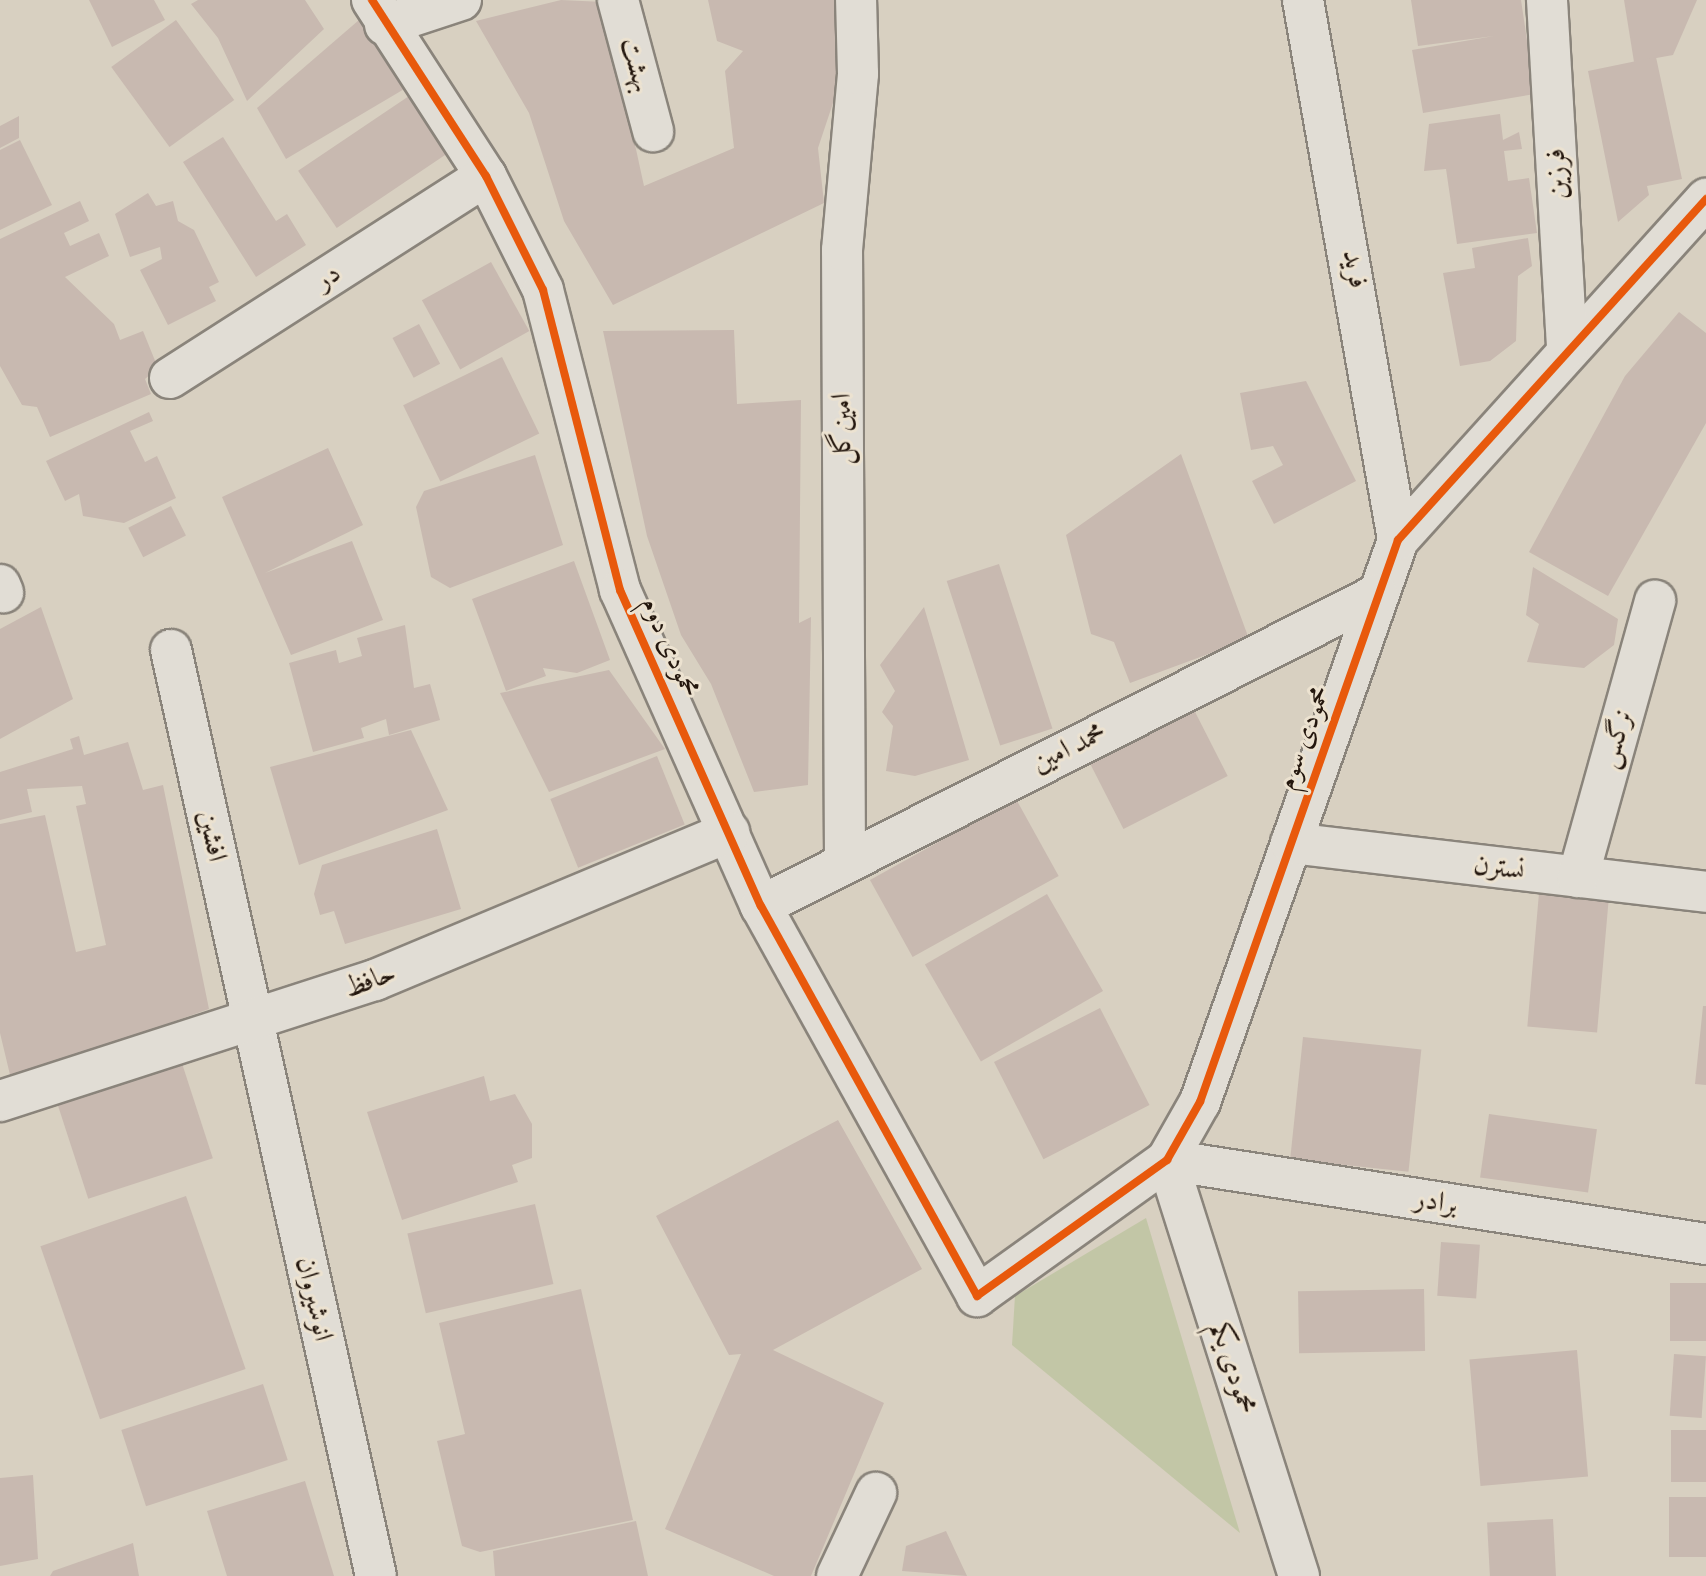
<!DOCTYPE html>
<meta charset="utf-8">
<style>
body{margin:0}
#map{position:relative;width:1706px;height:1576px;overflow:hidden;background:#d8d0c1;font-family:"IM FELL Double Pica",Amiri,serif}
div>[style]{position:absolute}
.green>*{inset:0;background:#c2c6a6}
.building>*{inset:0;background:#c8b9b0;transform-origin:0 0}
.roads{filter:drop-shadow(2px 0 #8a847b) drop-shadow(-2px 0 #8a847b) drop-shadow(0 2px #8a847b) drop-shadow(0 -2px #8a847b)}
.minor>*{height:40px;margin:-20px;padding:0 20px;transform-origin:20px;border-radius:20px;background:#e1ddd5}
.cycleway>*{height:8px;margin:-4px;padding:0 4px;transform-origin:4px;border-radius:4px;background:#e8590c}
span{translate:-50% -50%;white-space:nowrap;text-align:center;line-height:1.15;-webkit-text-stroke:6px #ece2d0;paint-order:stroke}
.street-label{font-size:28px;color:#23160d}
</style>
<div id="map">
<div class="green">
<i style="clip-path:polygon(1146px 1218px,1240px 1533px,1012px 1345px,1015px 1296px)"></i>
</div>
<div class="building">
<i style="clip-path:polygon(89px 0,154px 0,165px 20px,112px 47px)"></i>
<i style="clip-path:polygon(198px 0,305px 0,324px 29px,247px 101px,218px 38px,191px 4px)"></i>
<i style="clip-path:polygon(561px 0,604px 2px,644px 186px,734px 148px,725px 71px,743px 51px,717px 41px,708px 0,846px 0,846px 64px,818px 148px,824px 203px,613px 305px,564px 221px,529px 113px,476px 21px)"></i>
<i style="clip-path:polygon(1411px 0,1521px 0,1535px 94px,1423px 113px,1412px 50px,1494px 36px,1418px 46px)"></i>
<i style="clip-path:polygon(1624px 0,1697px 0,1673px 55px,1634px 62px)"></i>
<i style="left:176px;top:20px;width:99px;height:80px;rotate:54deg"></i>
<i style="clip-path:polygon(359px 20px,411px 85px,286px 159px,257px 108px)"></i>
<i style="clip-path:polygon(1656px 57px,1682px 179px,1647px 186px,1649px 195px,1618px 222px,1588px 71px)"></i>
<i style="left:415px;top:92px;width:69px;height:141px;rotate:56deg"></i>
<i style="clip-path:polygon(1500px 114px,1503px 140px,1519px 132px,1522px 149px,1504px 151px,1508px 181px,1529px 178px,1537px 233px,1457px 244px,1446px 169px,1424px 171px,1429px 124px)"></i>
<i style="clip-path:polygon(19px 116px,19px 138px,0 148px,0 126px)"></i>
<i style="clip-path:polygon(223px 137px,276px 221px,287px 214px,306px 245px,256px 277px,183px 162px)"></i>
<i style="clip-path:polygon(20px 140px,52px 205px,0 230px,0 150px)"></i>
<i style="clip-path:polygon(148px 193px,156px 206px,173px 201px,178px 221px,194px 230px,219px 282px,209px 287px,216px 301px,168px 325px,140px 270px,162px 259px,160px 247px,130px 257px,115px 214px)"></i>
<i style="clip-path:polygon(80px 201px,89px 221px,64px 233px,70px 246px,99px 233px,109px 256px,65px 277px,114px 324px,120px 340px,143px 331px,158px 368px,145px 379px,151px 394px,50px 437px,37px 407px,22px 405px,0 366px,0 239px)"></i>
<i style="clip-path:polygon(1528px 238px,1532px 266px,1518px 276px,1516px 341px,1490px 361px,1460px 366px,1443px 273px,1475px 268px,1472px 248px)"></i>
<i style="left:491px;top:262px;width:79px;height:79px;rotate:61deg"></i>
<i style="clip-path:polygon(1679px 312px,1706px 333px,1706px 423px,1608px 596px,1529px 552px,1625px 376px)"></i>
<i style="left:419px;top:324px;width:45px;height:30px;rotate:62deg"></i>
<i style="clip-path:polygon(734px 330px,737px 404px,801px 400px,799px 623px,811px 617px,808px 785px,754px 792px,711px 684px,681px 635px,647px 536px,603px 331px)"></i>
<i style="left:502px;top:357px;width:85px;height:110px;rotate:64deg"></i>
<i style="clip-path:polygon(1306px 381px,1356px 481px,1274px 524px,1252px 481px,1283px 465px,1273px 446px,1251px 450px,1240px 393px)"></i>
<i style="clip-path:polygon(149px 412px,153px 421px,130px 431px,145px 462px,157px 456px,176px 498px,124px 523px,83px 516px,79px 494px,65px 501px,46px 461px)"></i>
<i style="clip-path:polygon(328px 448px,363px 525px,265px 573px,352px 541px,383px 620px,291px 655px,222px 497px)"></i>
<i style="clip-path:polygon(1181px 454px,1249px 639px,1130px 683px,1114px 642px,1091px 634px,1066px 535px)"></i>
<i style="clip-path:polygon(535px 455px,563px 545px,450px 588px,431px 577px,416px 507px,424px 491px)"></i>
<i style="left:171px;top:506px;width:33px;height:48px;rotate:63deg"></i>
<i style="clip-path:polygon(574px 561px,610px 660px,577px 673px,543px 668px,546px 676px,506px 691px,472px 599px)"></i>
<i style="left:999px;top:564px;width:173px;height:55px;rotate:72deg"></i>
<i style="clip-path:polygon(1533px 567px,1618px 619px,1614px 645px,1584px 668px,1527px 662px,1539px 624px,1526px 615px)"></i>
<i style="clip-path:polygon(41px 607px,73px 699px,0 739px,0 629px)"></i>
<i style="clip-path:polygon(924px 607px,969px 760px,915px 776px,886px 771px,893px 726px,882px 712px,895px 691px,880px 665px)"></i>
<i style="clip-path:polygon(405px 625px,414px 688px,430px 684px,440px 720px,389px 735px,386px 719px,361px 728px,364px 738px,313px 752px,289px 663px,336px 650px,339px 663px,362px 656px,357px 638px)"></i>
<i style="clip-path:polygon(609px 670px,665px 749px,549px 792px,500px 693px)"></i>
<i style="left:1190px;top:702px;width:83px;height:117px;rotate:63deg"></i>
<i style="clip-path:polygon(411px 730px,448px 810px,299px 865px,270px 767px)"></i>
<i style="clip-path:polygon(79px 736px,84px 755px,128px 742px,143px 790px,163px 785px,209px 1009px,11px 1079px,0 1033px,0 824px,45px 815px,76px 952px,106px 945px,76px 806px,86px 804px,82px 786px,27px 789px,32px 812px,0 820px,0 772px,73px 749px,70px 739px)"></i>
<i style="left:657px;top:756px;width:74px;height:115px;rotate:68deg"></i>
<i style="left:1016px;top:799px;width:88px;height:167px;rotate:61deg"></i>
<i style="clip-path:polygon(437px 829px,461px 909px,345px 944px,334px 911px,320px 915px,314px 894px,322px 865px)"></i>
<i style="left:1539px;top:893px;width:70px;height:134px;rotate:5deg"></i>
<i style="left:1047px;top:894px;width:112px;height:141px;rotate:60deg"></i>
<i style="clip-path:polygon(1703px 1006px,1706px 1006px,1706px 1085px,1695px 1084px)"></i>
<i style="left:1100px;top:1008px;width:109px;height:119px;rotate:63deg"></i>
<i style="left:1303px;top:1037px;width:119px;height:123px;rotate:6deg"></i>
<i style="left:177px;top:1048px;width:116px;height:131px;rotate:72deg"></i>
<i style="clip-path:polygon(484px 1076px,490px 1101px,515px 1094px,532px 1124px,532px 1158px,512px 1165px,518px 1182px,402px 1220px,367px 1112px)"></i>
<i style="left:1489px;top:1114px;width:109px;height:64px;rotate:8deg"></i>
<i style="clip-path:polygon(838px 1120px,922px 1269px,773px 1350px,884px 1403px,811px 1576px,774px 1576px,665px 1529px,741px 1354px,729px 1355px,656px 1216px)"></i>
<i style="left:186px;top:1196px;width:183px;height:154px;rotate:71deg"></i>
<i style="left:535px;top:1204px;width:82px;height:131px;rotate:77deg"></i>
<i style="left:1441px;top:1242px;width:39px;height:54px;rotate:4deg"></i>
<i style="left:1706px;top:1283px;width:58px;height:36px;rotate:90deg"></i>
<i style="clip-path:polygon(581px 1289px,633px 1520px,480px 1552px,462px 1546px,437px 1441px,465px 1434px,439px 1323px)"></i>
<i style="left:1424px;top:1289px;width:62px;height:126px;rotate:89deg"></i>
<i style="left:1577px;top:1350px;width:127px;height:108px;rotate:85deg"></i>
<i style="left:1674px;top:1354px;width:32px;height:62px;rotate:4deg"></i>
<i style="left:263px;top:1384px;width:80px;height:149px;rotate:72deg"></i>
<i style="left:1671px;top:1430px;width:35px;height:52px"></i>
<i style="clip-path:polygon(33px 1475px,38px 1559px,0 1566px,0 1478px)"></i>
<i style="clip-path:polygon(305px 1481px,334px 1576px,227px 1576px,207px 1511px)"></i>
<i style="left:1706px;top:1497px;width:60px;height:37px;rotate:90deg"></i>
<i style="left:1553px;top:1519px;width:57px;height:66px;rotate:87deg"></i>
<i style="clip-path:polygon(636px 1521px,648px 1576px,495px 1576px,493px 1551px)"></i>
<i style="clip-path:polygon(946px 1531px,967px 1576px,902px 1571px,906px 1546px)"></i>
<i style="clip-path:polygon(133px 1543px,139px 1576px,50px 1576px,53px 1571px)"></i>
</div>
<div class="roads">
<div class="minor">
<i style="left:372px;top:0;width:210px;rotate:57.1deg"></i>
<i style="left:486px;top:176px;width:127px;rotate:63.4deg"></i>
<i style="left:543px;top:290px;width:310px;rotate:75.6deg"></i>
<i style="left:620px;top:590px;width:346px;rotate:66deg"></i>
<i style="left:761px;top:906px;width:446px;rotate:61deg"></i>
<i style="left:977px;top:1296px;width:234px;rotate:-35.6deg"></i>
<i style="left:1167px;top:1160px;width:67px;rotate:-60.4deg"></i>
<i style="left:1200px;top:1102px;width:596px;rotate:-70.59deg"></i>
<i style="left:1398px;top:540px;width:460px;rotate:-47.9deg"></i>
<i style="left:618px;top:0;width:136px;rotate:75deg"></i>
<i style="left:1303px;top:0;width:548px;rotate:80.02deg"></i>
<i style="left:1547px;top:0;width:349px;rotate:86.7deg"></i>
<i style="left:385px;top:25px;width:80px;rotate:-18.2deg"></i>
<i style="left:170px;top:378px;width:375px;rotate:-32.6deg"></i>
<i style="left:0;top:585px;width:8px;rotate:67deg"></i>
<i style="left:171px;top:650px;width:948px;rotate:77.52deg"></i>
<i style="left:1291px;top:843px;width:418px;rotate:6.7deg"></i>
<i style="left:845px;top:859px;width:609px;rotate:-90.28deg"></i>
<i style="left:842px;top:250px;width:177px;rotate:-84.8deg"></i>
<i style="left:858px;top:74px;width:74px;rotate:-91.5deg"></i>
<i style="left:1578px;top:877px;width:287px;rotate:-74.4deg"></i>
<i style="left:761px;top:906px;width:691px;rotate:-26.82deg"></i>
<i style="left:0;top:1101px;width:394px;rotate:-17.9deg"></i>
<i style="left:375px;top:980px;width:384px;rotate:-22.7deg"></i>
<i style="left:837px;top:1576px;width:92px;rotate:-64.8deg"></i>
<i style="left:1299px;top:1576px;width:436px;rotate:-107.6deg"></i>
<i style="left:1167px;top:1160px;width:546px;rotate:8.86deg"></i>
</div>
</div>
<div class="cycleway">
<i style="left:372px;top:0;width:210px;rotate:57.1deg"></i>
<i style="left:486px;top:176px;width:127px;rotate:63.4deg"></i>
<i style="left:543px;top:290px;width:310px;rotate:75.6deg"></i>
<i style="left:620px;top:590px;width:346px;rotate:66deg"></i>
<i style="left:761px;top:906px;width:446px;rotate:61deg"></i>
<i style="left:977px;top:1296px;width:234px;rotate:-35.6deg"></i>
<i style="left:1167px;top:1160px;width:67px;rotate:-60.4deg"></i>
<i style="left:1200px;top:1102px;width:596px;rotate:-70.59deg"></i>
<i style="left:1398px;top:540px;width:460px;rotate:-47.9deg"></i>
</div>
<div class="street-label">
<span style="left:636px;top:65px;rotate:75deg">بهشت</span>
<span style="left:1557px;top:174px;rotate:-93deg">فرزین</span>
<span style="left:1355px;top:269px;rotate:79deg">فرید</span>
<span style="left:328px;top:277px;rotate:-33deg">در</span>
<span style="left:842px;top:429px;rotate:-90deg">امین‌گل</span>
<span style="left:670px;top:647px;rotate:66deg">محمودی دوم</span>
<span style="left:1304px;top:738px;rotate:-70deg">محمودی سوم</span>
<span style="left:1616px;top:739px;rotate:-74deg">نرگس</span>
<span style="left:1069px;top:748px;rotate:-26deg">محمد امین</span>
<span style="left:212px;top:836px;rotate:78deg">افشین</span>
<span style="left:1499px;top:868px;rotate:7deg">نسترن</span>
<span style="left:370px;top:981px;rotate:-21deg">حافظ</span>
<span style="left:1436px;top:1202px;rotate:9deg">برادر</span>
<span style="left:314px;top:1299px;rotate:77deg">انوشیروان</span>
<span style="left:1233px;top:1368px;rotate:72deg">محمودی یکم</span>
</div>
</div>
